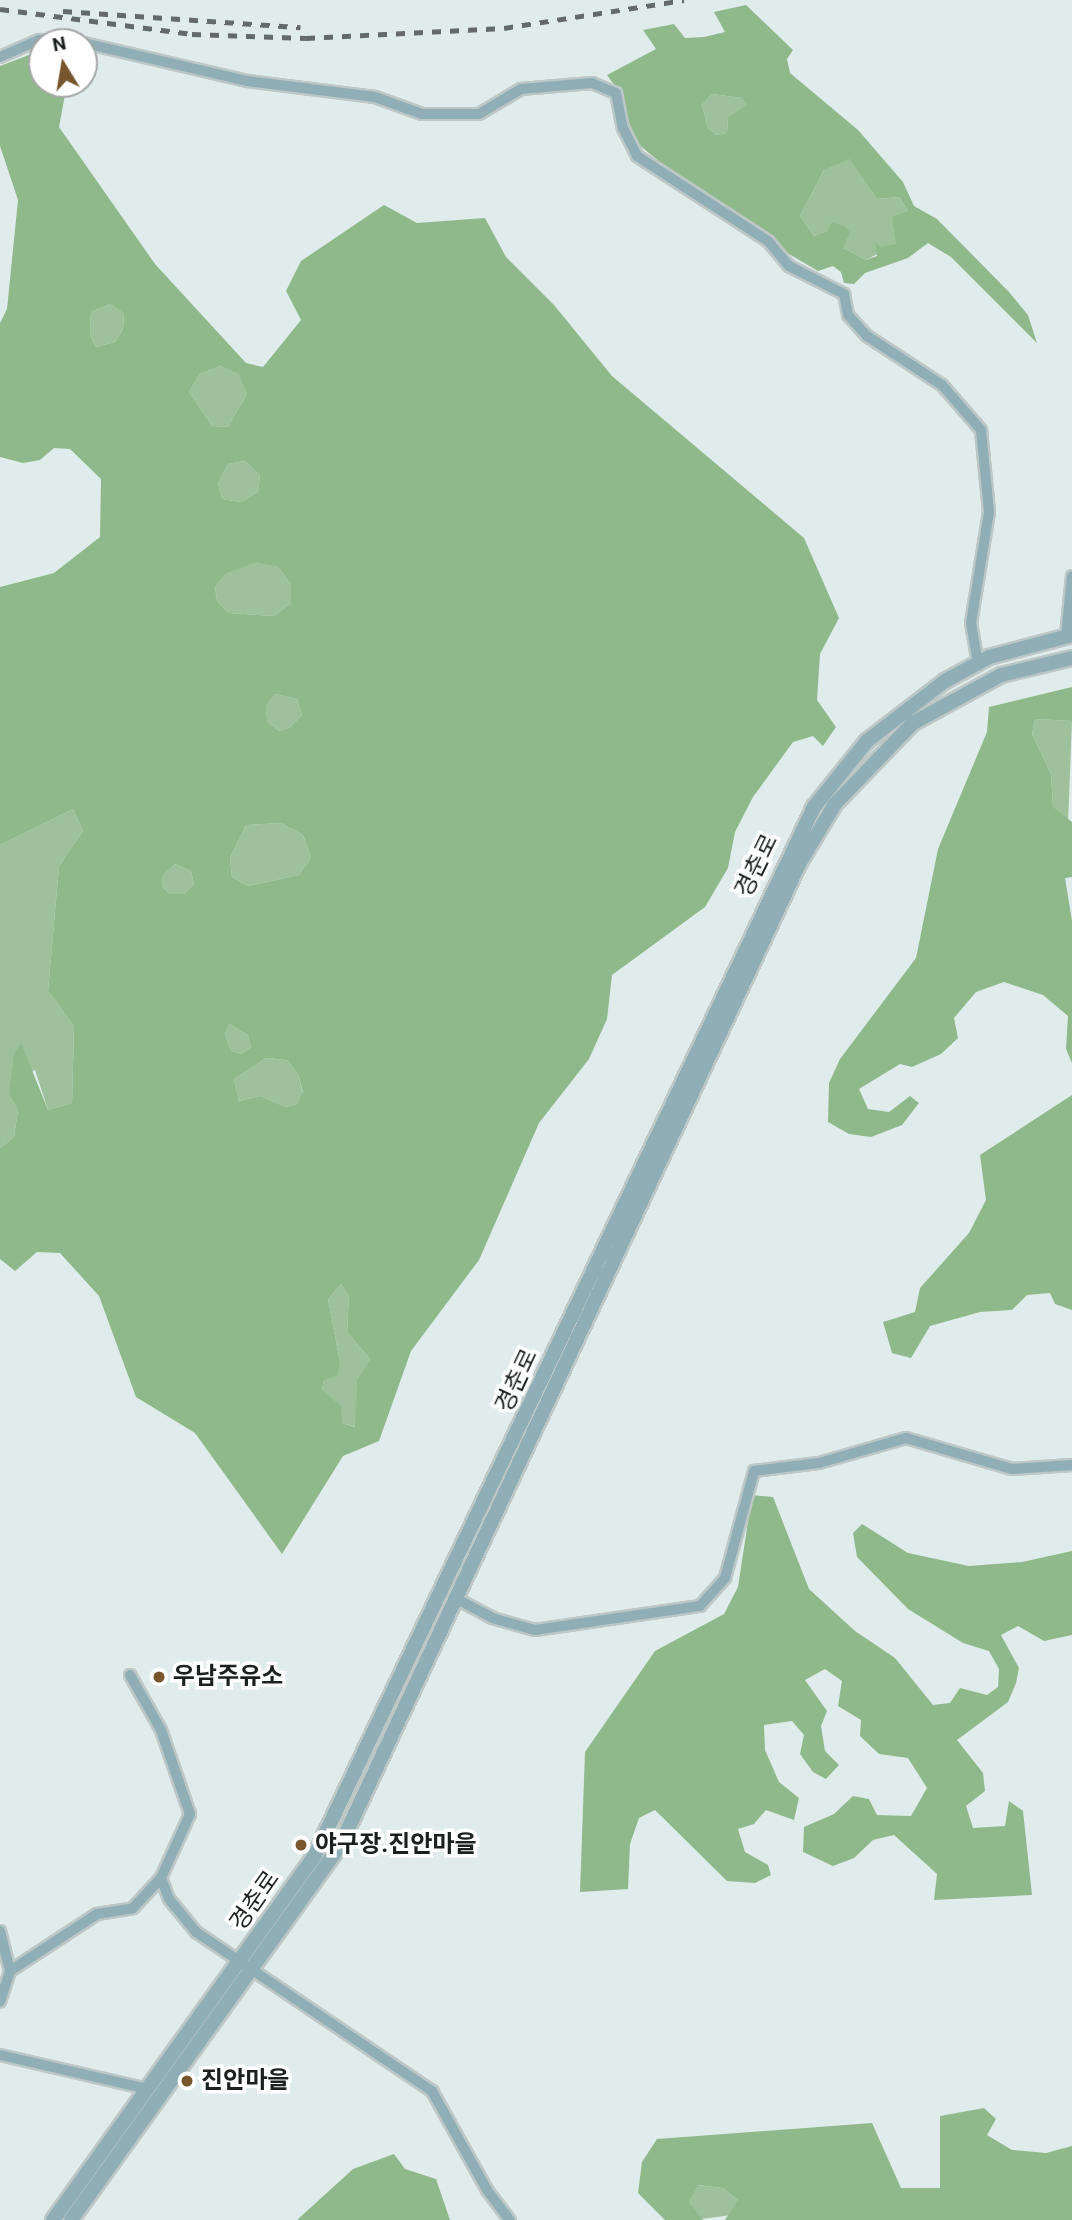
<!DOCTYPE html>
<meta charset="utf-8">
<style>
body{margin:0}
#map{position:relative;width:1072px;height:2220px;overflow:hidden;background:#e0eceb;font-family:Roboto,"Noto Sans KR",sans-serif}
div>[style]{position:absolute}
.green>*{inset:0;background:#9ec19b}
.forest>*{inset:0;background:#8fb98b}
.roads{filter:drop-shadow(2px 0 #bdc7c6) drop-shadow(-2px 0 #bdc7c6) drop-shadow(0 2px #bdc7c6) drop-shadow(0 -2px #bdc7c6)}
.minor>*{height:10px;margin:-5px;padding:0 5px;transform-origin:5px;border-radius:5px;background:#90aeb6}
.tertiary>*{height:14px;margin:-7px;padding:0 7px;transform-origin:7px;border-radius:7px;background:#90aeb6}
.rail>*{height:4.5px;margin-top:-2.25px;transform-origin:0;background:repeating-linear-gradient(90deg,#636a69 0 9px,transparent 0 18px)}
.dots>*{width:19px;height:19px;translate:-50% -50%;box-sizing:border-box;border:4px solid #fff;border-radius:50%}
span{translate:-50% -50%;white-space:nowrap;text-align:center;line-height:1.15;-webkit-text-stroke:7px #fff;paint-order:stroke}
.street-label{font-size:24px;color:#1c2120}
.poi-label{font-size:24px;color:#1c2120;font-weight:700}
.left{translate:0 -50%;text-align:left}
.north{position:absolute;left:28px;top:28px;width:70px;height:70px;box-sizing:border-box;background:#fff;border:2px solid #a4a6a6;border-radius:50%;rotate:349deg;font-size:19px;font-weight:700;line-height:28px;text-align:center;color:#1c2120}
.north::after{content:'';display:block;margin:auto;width:24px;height:32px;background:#77562d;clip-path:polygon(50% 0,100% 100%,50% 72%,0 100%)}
</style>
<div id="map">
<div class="green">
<i style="clip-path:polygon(712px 94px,742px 98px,748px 105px,728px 117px,727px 133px,716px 135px,708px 128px,702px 105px)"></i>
<i style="clip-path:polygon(850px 158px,877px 199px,899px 197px,908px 211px,896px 244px,866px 260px,843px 248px,843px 239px,827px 231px,814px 236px,800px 216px,824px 170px)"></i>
<i style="clip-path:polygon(110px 304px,124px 314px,123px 329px,115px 342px,96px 347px,90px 335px,91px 312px)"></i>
<i style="clip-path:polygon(220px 366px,240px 374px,247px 394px,228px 427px,212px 426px,189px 392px,200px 374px)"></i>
<i style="clip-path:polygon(245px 461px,260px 475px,258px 492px,241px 502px,222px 499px,218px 483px,228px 464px)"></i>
<i style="clip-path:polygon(256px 561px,278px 567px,291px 584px,291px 603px,274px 616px,229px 613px,217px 601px,215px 587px,226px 574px)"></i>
<i style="clip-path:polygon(275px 694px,297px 699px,302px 715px,289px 728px,279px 731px,267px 721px,266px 706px)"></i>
<i style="clip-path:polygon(1035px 719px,1072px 721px,1068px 824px,1053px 807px,1051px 774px,1032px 734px)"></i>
<i style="clip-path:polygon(73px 809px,83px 831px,59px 866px,48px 991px,74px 1026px,72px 1103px,48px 1110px,35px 1070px,13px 1082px,9px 1095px,18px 1110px,14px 1137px,0 1148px,0 845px)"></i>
<i style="clip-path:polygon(281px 823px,303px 835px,311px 858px,299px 875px,248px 886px,232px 877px,230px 858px,246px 825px)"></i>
<i style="clip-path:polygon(175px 864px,191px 871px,194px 884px,184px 894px,170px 894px,162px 886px,163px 875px)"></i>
<i style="clip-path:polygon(229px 1024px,248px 1035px,251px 1047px,241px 1054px,231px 1051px,225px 1034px)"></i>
<i style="clip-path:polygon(266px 1058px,287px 1060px,298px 1074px,303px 1093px,297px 1104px,286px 1107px,260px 1096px,239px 1101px,234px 1079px)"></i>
<i style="clip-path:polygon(341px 1284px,349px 1296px,347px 1332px,370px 1359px,357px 1381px,356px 1427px,342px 1423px,322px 1390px,324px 1380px,340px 1362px,328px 1299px)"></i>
<i style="clip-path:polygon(697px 2185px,723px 2188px,738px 2200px,732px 2215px,701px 2219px,689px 2202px)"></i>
</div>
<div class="forest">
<i style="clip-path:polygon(evenodd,746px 5px,793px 50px,787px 59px,790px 73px,858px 130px,903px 182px,914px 206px,937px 219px,1009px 292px,1028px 315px,1037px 343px,951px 257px,928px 243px,908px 258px,865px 273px,854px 284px,844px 283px,841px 272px,833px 266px,818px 271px,789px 254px,771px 235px,679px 178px,632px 139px,623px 97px,607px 75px,656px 49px,643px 30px,674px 24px,685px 38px,704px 37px,725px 32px,714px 12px,746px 5px,712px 94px,742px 98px,747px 105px,728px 117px,727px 133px,716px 135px,708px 128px,702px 105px,712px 94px,746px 5px,850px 159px,877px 199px,899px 197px,908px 211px,892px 217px,896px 244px,881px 247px,875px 242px,877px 256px,866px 260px,843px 248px,850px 232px,844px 226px,832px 222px,827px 231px,814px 236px,800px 216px,824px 170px,850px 159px)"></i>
<i style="clip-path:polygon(evenodd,42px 50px,42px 84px,67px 84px,59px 127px,155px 264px,246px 363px,263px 367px,301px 320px,286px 291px,301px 261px,384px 205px,417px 223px,485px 218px,506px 257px,554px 305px,612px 376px,804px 538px,839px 618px,820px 654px,817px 700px,836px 727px,823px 746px,813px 736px,793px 742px,753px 797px,735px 832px,728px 868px,705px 907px,612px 975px,607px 1019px,589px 1059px,539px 1123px,479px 1260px,411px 1351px,379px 1441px,343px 1456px,282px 1554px,195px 1433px,136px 1397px,99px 1296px,60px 1253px,37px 1252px,15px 1271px,0 1259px,0 1148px,14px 1137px,18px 1110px,9px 1095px,14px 1054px,21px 1043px,48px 1110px,72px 1103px,74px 1026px,48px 991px,59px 866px,83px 831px,73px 809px,0 845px,0 587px,54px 573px,100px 537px,101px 479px,70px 449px,54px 448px,40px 460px,23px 463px,0 457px,0 323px,7px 309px,18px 200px,0 146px,0 66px,42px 50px,110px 304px,124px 314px,123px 329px,115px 342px,96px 347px,90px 335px,91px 312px,110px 304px,42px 50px,220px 366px,239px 374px,247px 394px,228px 427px,212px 426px,189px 392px,200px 374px,220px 366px,42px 50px,245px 461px,260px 475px,258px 492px,241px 502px,222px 499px,218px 483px,228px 464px,245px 461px,42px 50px,256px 562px,278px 567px,291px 584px,291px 603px,274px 616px,229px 613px,217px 601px,215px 587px,226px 574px,256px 562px,42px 50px,275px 694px,297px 699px,302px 715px,289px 728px,279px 731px,267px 721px,266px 706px,275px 694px,42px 50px,281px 823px,303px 835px,311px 858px,299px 875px,248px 886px,232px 877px,230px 858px,246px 825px,281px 823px,42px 50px,175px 864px,191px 871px,194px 884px,184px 894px,170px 894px,162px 886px,163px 875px,175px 864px,42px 50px,229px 1024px,248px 1035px,251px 1047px,241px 1054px,231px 1051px,225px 1034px,229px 1024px,42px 50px,266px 1058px,287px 1060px,298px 1074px,303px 1092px,297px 1104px,286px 1107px,260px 1096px,239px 1101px,234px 1079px,266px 1058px,42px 50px,341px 1284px,349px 1296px,347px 1332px,370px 1359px,357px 1380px,355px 1427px,342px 1423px,341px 1406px,322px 1390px,324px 1380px,337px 1376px,340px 1362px,328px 1299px,341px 1284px)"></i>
<i style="clip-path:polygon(1072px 687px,1072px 721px,1035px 719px,1032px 734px,1051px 774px,1053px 807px,1072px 822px,1072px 877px,1065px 878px,1072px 921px,1072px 1063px,1066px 1049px,1068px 1016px,1043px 995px,1004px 982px,976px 992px,954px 1018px,958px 1038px,941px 1054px,912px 1067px,900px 1064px,859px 1089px,868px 1109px,889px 1112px,910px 1096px,919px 1103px,902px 1125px,871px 1137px,849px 1134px,828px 1122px,829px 1083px,840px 1059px,916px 958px,938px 849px,987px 732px,989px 707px)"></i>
<i style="clip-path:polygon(1072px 1095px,1072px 1310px,1055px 1304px,1050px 1293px,1027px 1295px,1012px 1310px,980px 1312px,930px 1326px,911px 1358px,892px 1353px,883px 1322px,915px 1312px,920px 1288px,969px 1233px,986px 1200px,980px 1155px)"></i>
<i style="clip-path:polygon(752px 1495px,773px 1497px,809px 1589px,855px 1631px,895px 1658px,933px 1705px,950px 1703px,960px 1688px,987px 1695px,998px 1687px,999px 1669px,989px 1651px,963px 1643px,908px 1609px,857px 1557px,853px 1533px,862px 1524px,908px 1553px,969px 1566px,1022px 1562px,1072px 1551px,1072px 1635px,1044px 1641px,1018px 1626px,1001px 1635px,1019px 1668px,1016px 1683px,1008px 1702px,957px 1740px,983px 1773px,985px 1791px,966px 1806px,973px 1828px,1005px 1826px,1009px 1801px,1023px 1811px,1032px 1895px,934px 1900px,937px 1874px,894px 1835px,873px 1840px,854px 1858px,833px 1866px,803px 1852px,804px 1827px,834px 1814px,853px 1796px,869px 1799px,877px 1815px,911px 1816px,927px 1788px,908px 1758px,879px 1754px,860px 1736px,861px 1720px,838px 1706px,842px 1681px,825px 1669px,805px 1680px,827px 1711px,821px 1726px,825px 1751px,839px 1765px,826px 1779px,813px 1772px,800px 1754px,804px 1735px,792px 1721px,764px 1725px,765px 1750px,779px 1782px,799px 1798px,794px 1820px,766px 1810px,754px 1824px,738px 1829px,745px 1852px,768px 1865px,771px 1875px,755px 1883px,727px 1881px,655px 1810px,639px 1818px,630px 1844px,628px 1889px,580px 1892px,585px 1752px,655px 1651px,724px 1614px,738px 1587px)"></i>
<i style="clip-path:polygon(984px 2108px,996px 2119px,987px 2135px,1012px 2150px,1046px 2153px,1072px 2146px,1072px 2220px,725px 2220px,738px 2200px,723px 2188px,698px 2185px,689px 2202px,703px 2220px,665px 2220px,638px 2193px,642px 2162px,657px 2139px,872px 2123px,901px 2188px,940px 2188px,940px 2116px)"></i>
<i style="clip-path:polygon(394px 2154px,405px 2169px,436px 2179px,450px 2220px,297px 2220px,353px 2169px)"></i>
</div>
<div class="roads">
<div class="minor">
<i style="left:84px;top:43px;width:167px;rotate:13.1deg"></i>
<i style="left:247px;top:81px;width:129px;rotate:7.1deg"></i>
<i style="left:375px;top:97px;width:50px;rotate:19.9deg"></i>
<i style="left:422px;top:114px;width:57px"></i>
<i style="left:479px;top:114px;width:49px;rotate:-30.8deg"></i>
<i style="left:521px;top:89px;width:71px;rotate:-4.8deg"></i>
<i style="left:592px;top:83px;width:26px;rotate:23deg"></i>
<i style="left:616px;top:93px;width:36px;rotate:79deg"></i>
<i style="left:623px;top:128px;width:31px;rotate:63deg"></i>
<i style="left:637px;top:156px;width:156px;rotate:33deg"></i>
<i style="left:768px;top:241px;width:33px;rotate:50deg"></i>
<i style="left:789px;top:266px;width:62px;rotate:27deg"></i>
<i style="left:844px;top:294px;width:21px;rotate:79deg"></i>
<i style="left:848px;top:315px;width:28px;rotate:48deg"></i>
<i style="left:867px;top:336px;width:90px;rotate:33.2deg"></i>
<i style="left:942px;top:385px;width:60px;rotate:49.1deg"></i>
<i style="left:981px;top:430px;width:82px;rotate:84.4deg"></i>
<i style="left:989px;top:512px;width:112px;rotate:99.2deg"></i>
<i style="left:971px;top:623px;width:41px;rotate:80.1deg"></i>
<i style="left:0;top:57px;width:43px;rotate:-23.6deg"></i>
<i style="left:39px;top:40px;width:31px;rotate:4deg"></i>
<i style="left:1066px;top:636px;width:60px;rotate:-84.3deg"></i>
<i style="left:457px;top:1599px;width:40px;rotate:28deg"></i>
<i style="left:492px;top:1618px;width:45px;rotate:15.6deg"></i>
<i style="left:535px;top:1630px;width:167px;rotate:-8.3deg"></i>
<i style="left:700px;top:1606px;width:38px;rotate:-48deg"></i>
<i style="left:725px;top:1578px;width:111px;rotate:-74.8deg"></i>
<i style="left:754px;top:1471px;width:65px;rotate:-7deg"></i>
<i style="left:819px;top:1463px;width:91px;rotate:-16deg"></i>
<i style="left:906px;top:1438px;width:110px;rotate:16.3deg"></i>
<i style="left:1012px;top:1469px;width:60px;rotate:-3.8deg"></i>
<i style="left:130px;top:1675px;width:63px;rotate:60.6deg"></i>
<i style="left:161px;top:1730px;width:89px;rotate:71deg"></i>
<i style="left:190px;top:1814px;width:70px;rotate:114.4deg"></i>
<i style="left:161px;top:1878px;width:22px;rotate:69deg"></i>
<i style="left:169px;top:1899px;width:43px;rotate:50.7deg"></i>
<i style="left:196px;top:1932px;width:285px;rotate:34deg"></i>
<i style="left:432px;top:2091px;width:113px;rotate:60.9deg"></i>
<i style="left:487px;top:2190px;width:38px;rotate:53deg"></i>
<i style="left:0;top:1931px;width:41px;rotate:76deg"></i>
<i style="left:10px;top:1971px;width:32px;rotate:108deg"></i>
<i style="left:10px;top:1971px;width:104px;rotate:-33.2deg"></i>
<i style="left:97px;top:1914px;width:36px;rotate:-9deg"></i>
<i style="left:133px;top:1908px;width:41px;rotate:-47deg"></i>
<i style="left:0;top:2055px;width:151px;rotate:13deg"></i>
</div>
<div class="tertiary">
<i style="left:53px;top:2220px;width:449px;rotate:-54.3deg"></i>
<i style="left:315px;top:1855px;width:1161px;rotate:-64.54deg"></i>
<i style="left:814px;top:807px;width:85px;rotate:-51.2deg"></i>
<i style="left:867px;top:741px;width:98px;rotate:-37.6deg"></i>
<i style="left:945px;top:681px;width:50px;rotate:-28.6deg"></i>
<i style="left:989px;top:657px;width:86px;rotate:-14.8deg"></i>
<i style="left:71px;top:2220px;width:463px;rotate:-54.3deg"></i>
<i style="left:341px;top:1844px;width:1082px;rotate:-64.95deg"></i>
<i style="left:799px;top:864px;width:70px;rotate:-59deg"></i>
<i style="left:835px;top:804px;width:112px;rotate:-46.1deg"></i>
<i style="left:913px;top:723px;width:100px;rotate:-28.6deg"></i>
<i style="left:1001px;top:675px;width:73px;rotate:-13.5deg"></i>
</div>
</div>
<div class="rail">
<i style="left:0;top:9px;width:194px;rotate:7.4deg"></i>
<i style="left:192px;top:34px;width:114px;rotate:2deg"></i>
<i style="left:306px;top:38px;width:198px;rotate:-2.9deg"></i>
<i style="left:504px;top:28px;width:182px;rotate:-8.8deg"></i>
<i style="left:63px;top:11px;width:238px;rotate:3.9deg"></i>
</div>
<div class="dots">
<i style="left:159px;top:1677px;background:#77562d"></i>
<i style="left:301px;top:1845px;background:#77562d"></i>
<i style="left:187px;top:2081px;background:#77562d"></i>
</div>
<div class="street-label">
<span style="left:757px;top:866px;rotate:-64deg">경춘로</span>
<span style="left:517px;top:1381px;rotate:-65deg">경춘로</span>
<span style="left:255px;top:1901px;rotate:-55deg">경춘로</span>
</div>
<div class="poi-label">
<span class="left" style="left:173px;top:1677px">우남주유소</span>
<span class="left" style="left:315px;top:1845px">야구장.진안마을</span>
<span class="left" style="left:201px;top:2081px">진안마을</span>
</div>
<div class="north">N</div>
</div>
